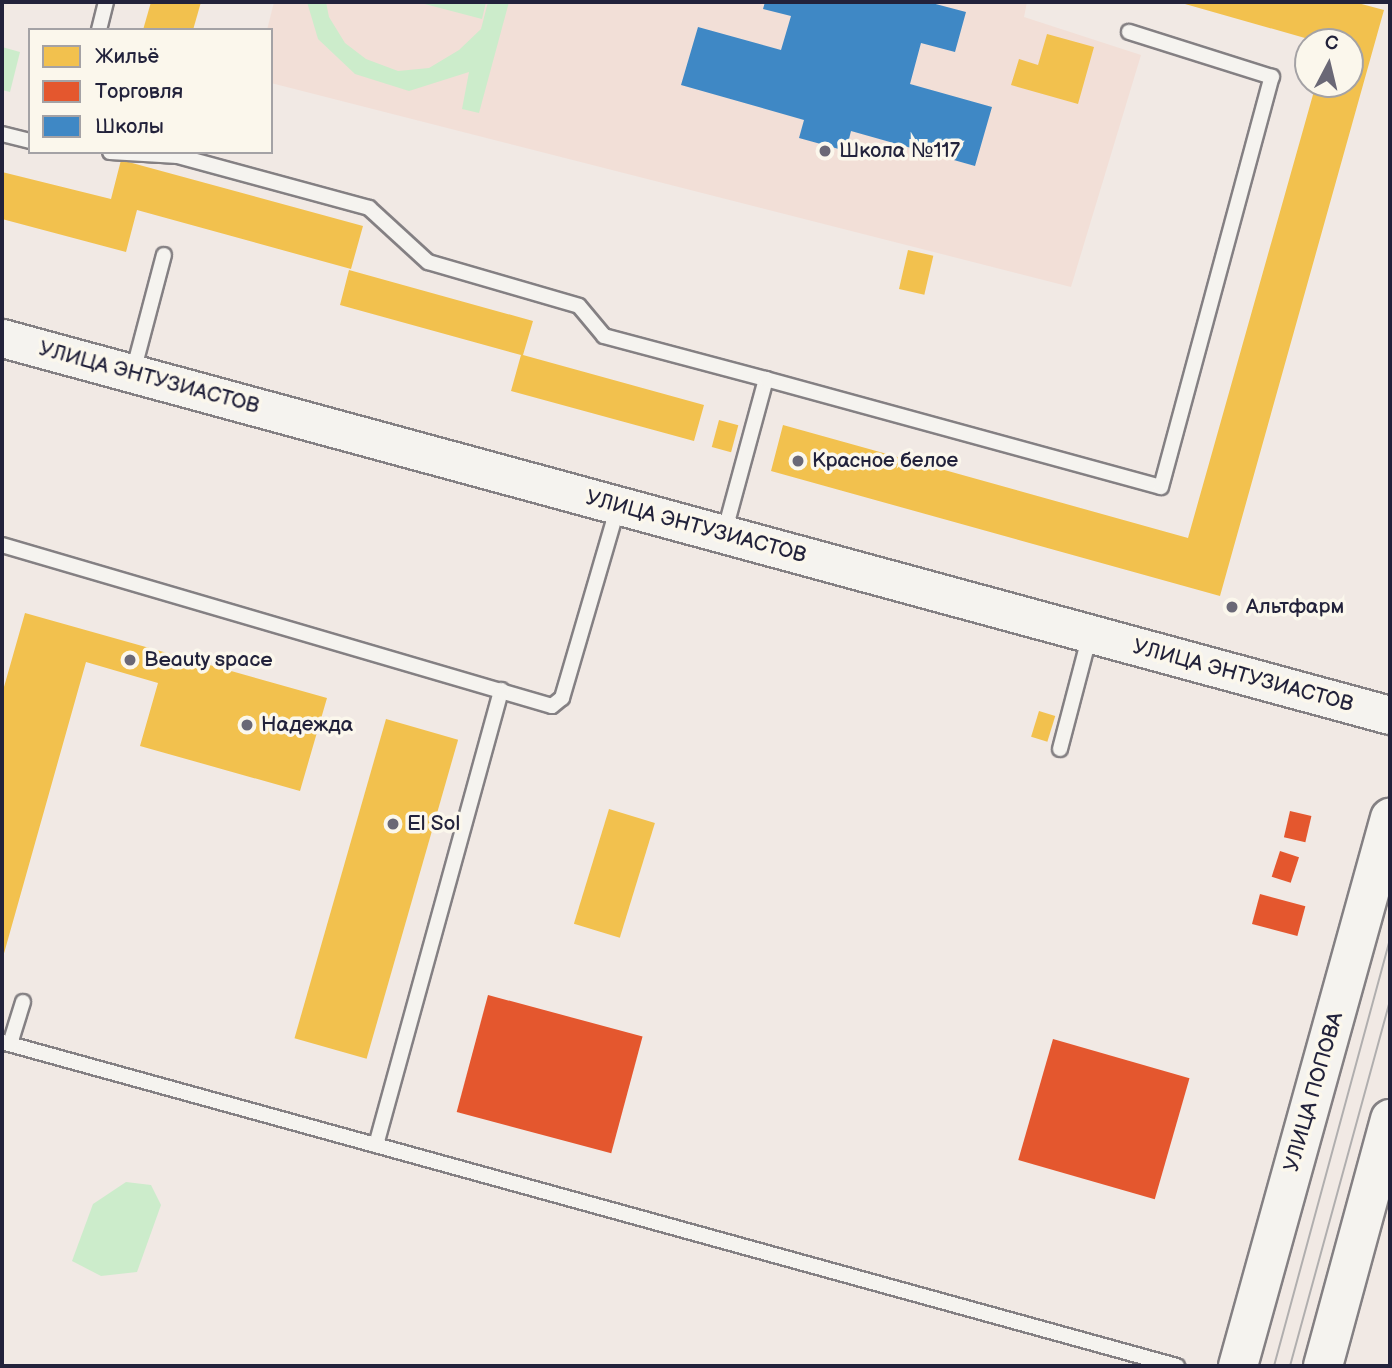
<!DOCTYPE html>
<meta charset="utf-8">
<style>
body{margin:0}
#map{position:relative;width:1392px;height:1368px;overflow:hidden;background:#f1e9e4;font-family:"Balsamiq Sans",sans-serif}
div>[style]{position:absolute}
.built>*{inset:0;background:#f2dfd7}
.green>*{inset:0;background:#cceccb}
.homes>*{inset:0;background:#f2c14e;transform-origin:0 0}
.shops>*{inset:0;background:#e4572e;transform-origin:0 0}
.schools>*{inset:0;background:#3f88c5}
.roads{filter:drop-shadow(2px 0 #848083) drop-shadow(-2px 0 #848083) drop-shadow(0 2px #848083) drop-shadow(0 -2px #848083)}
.service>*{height:14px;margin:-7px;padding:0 7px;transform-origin:7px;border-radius:7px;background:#f5f3ef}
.tertiary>*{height:37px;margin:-18.5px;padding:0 18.5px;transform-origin:18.5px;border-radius:18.5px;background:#f5f3ef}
.secondary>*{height:38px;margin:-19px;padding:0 19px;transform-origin:19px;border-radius:19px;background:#f5f3ef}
.tram>*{height:2px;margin:-1px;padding:0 1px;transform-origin:1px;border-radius:1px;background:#b0aeae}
.dots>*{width:19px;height:19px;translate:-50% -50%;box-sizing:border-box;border:4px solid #fbf7ec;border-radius:50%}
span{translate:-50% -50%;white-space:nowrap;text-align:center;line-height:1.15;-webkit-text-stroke:7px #fbf7ec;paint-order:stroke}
.poi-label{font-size:21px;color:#22223b}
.left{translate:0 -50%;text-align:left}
.street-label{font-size:21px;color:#22223b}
.frame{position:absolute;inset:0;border:4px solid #22223b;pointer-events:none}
.legend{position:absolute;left:28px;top:28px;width:245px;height:126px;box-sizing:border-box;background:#fbf7ec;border:2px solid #a4a2a5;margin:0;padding:9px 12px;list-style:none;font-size:21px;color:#22223b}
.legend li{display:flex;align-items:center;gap:14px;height:35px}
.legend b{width:35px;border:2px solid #a4a2a5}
.north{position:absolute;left:1294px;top:28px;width:70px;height:70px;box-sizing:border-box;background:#fbf7ec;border:2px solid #a4a2a5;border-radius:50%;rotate:7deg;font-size:19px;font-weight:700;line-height:28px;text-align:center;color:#22223b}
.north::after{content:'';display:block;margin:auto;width:24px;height:32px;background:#6a6876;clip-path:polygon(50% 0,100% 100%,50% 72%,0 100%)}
</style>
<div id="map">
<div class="built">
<i style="clip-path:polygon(274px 2px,1027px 2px,1024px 17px,1141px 55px,1071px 287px,271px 83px,271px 30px,267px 30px)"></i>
</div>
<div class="green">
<i style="clip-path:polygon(307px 2px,326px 2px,329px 17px,345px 43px,366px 59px,398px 71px,429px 68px,459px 50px,481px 29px,488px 2px,509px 2px,479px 113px,462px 109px,469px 72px,409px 91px,355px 74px,318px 39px)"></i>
<i style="clip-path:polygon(417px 2px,486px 2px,482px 19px)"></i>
<i style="clip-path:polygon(2px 47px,20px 52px,10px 92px,2px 90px)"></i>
<i style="clip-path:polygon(126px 1182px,151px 1185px,161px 1205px,137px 1272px,101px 1276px,72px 1261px,93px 1204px)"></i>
</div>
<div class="homes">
<i style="clip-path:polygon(151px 2px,201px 2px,193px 30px,143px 30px)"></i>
<i style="clip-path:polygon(1178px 2px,1354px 2px,1384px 10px,1220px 596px,771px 471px,783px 425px,1188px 538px,1316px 84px,1350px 84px,1350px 42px,1319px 42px)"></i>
<i style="clip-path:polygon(1047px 34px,1094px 47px,1078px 104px,1011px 85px,1019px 59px,1038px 65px)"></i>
<i style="clip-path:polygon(121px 160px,363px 226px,351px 269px,137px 210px,126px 252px,2px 219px,2px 172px,111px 199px)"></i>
<i style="left:908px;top:250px;width:26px;height:40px;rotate:13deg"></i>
<i style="clip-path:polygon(349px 270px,533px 321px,523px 355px,704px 405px,694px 441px,511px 391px,521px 355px,340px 305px)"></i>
<i style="left:719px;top:420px;width:20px;height:28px;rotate:15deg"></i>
<i style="clip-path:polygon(25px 613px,327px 698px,300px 791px,140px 746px,158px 683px,86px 662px,3px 957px,2px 694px)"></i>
<i style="left:1039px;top:711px;width:17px;height:27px;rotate:17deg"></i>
<i style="left:386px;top:719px;width:75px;height:332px;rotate:16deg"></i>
<i style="left:609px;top:809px;width:48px;height:120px;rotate:17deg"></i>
</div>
<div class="shops">
<i style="left:1290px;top:811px;width:22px;height:27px;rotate:13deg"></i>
<i style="left:1280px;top:851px;width:20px;height:27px;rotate:18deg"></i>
<i style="left:1260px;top:894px;width:47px;height:31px;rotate:15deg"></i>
<i style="left:488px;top:995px;width:160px;height:121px;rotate:15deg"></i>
<i style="left:1053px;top:1039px;width:142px;height:126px;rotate:16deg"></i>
</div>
<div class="schools">
<i style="clip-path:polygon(765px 2px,928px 2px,966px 12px,955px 52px,921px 43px,910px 84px,992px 107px,975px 166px,851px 131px,846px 151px,799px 138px,804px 120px,681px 85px,698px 27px,781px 50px,791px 16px,763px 9px)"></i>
</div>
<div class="roads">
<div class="service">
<i style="left:99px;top:30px;width:29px;rotate:-76deg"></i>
<i style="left:2px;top:134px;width:29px;rotate:14deg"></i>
<i style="left:110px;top:152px;width:68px;rotate:3.4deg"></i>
<i style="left:178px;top:156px;width:198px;rotate:15.2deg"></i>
<i style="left:369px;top:208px;width:80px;rotate:42.5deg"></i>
<i style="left:428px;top:262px;width:157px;rotate:16.2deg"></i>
<i style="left:579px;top:306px;width:39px;rotate:50deg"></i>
<i style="left:604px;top:336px;width:168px;rotate:14.9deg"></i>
<i style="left:766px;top:379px;width:161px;rotate:105.2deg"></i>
<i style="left:133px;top:372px;width:121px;rotate:-75.2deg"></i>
<i style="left:766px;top:379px;width:409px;rotate:15.3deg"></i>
<i style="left:1161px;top:487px;width:425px;rotate:-74.9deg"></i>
<i style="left:1272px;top:77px;width:150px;rotate:-162.5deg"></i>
<i style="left:2px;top:545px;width:573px;rotate:16.32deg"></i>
<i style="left:552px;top:706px;width:13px;rotate:-39deg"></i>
<i style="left:562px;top:698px;width:199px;rotate:-73.7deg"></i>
<i style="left:1060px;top:749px;width:118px;rotate:-75.3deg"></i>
<i style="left:2px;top:1042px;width:1219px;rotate:15.42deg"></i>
<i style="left:10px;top:1044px;width:44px;rotate:-72.8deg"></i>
<i style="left:376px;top:1145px;width:472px;rotate:-74.6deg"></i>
</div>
<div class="tertiary">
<i style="left:2px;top:338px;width:1438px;rotate:15.2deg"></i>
</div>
<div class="secondary">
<i style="left:1238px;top:1366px;width:569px;rotate:-74.5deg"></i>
<i style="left:1323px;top:1366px;width:256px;rotate:-74.8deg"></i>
</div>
</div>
<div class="tram">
<i style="left:1274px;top:1366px;width:442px;rotate:-74.8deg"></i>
<i style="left:1290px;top:1366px;width:379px;rotate:-74.7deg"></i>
</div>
<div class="dots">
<i style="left:825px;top:151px;background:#6a6876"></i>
<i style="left:798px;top:461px;background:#6a6876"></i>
<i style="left:1232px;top:607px;background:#6a6876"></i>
<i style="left:130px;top:660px;background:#6a6876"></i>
<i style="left:247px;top:725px;background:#6a6876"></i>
<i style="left:393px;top:824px;background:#6a6876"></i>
</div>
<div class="poi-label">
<span class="left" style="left:839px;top:151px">Школа №117</span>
<span class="left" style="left:812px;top:461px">Красное белое</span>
<span class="left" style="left:1246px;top:607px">Альтфарм</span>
<span class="left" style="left:144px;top:660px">Beauty space</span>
<span class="left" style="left:261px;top:725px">Надежда</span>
<span class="left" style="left:407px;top:824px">El Sol</span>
</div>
<div class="street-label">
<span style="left:149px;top:378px;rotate:15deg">УЛИЦА ЭНТУЗИАСТОВ</span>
<span style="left:696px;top:527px;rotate:15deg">УЛИЦА ЭНТУЗИАСТОВ</span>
<span style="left:1243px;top:676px;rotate:15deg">УЛИЦА ЭНТУЗИАСТОВ</span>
<span style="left:1314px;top:1092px;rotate:-74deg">УЛИЦА ПОПОВА</span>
</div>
<div class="frame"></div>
<ul class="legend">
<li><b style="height:19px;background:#f2c14e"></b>Жильё</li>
<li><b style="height:19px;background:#e4572e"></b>Торговля</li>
<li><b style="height:19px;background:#3f88c5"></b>Школы</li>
</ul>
<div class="north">С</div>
</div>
